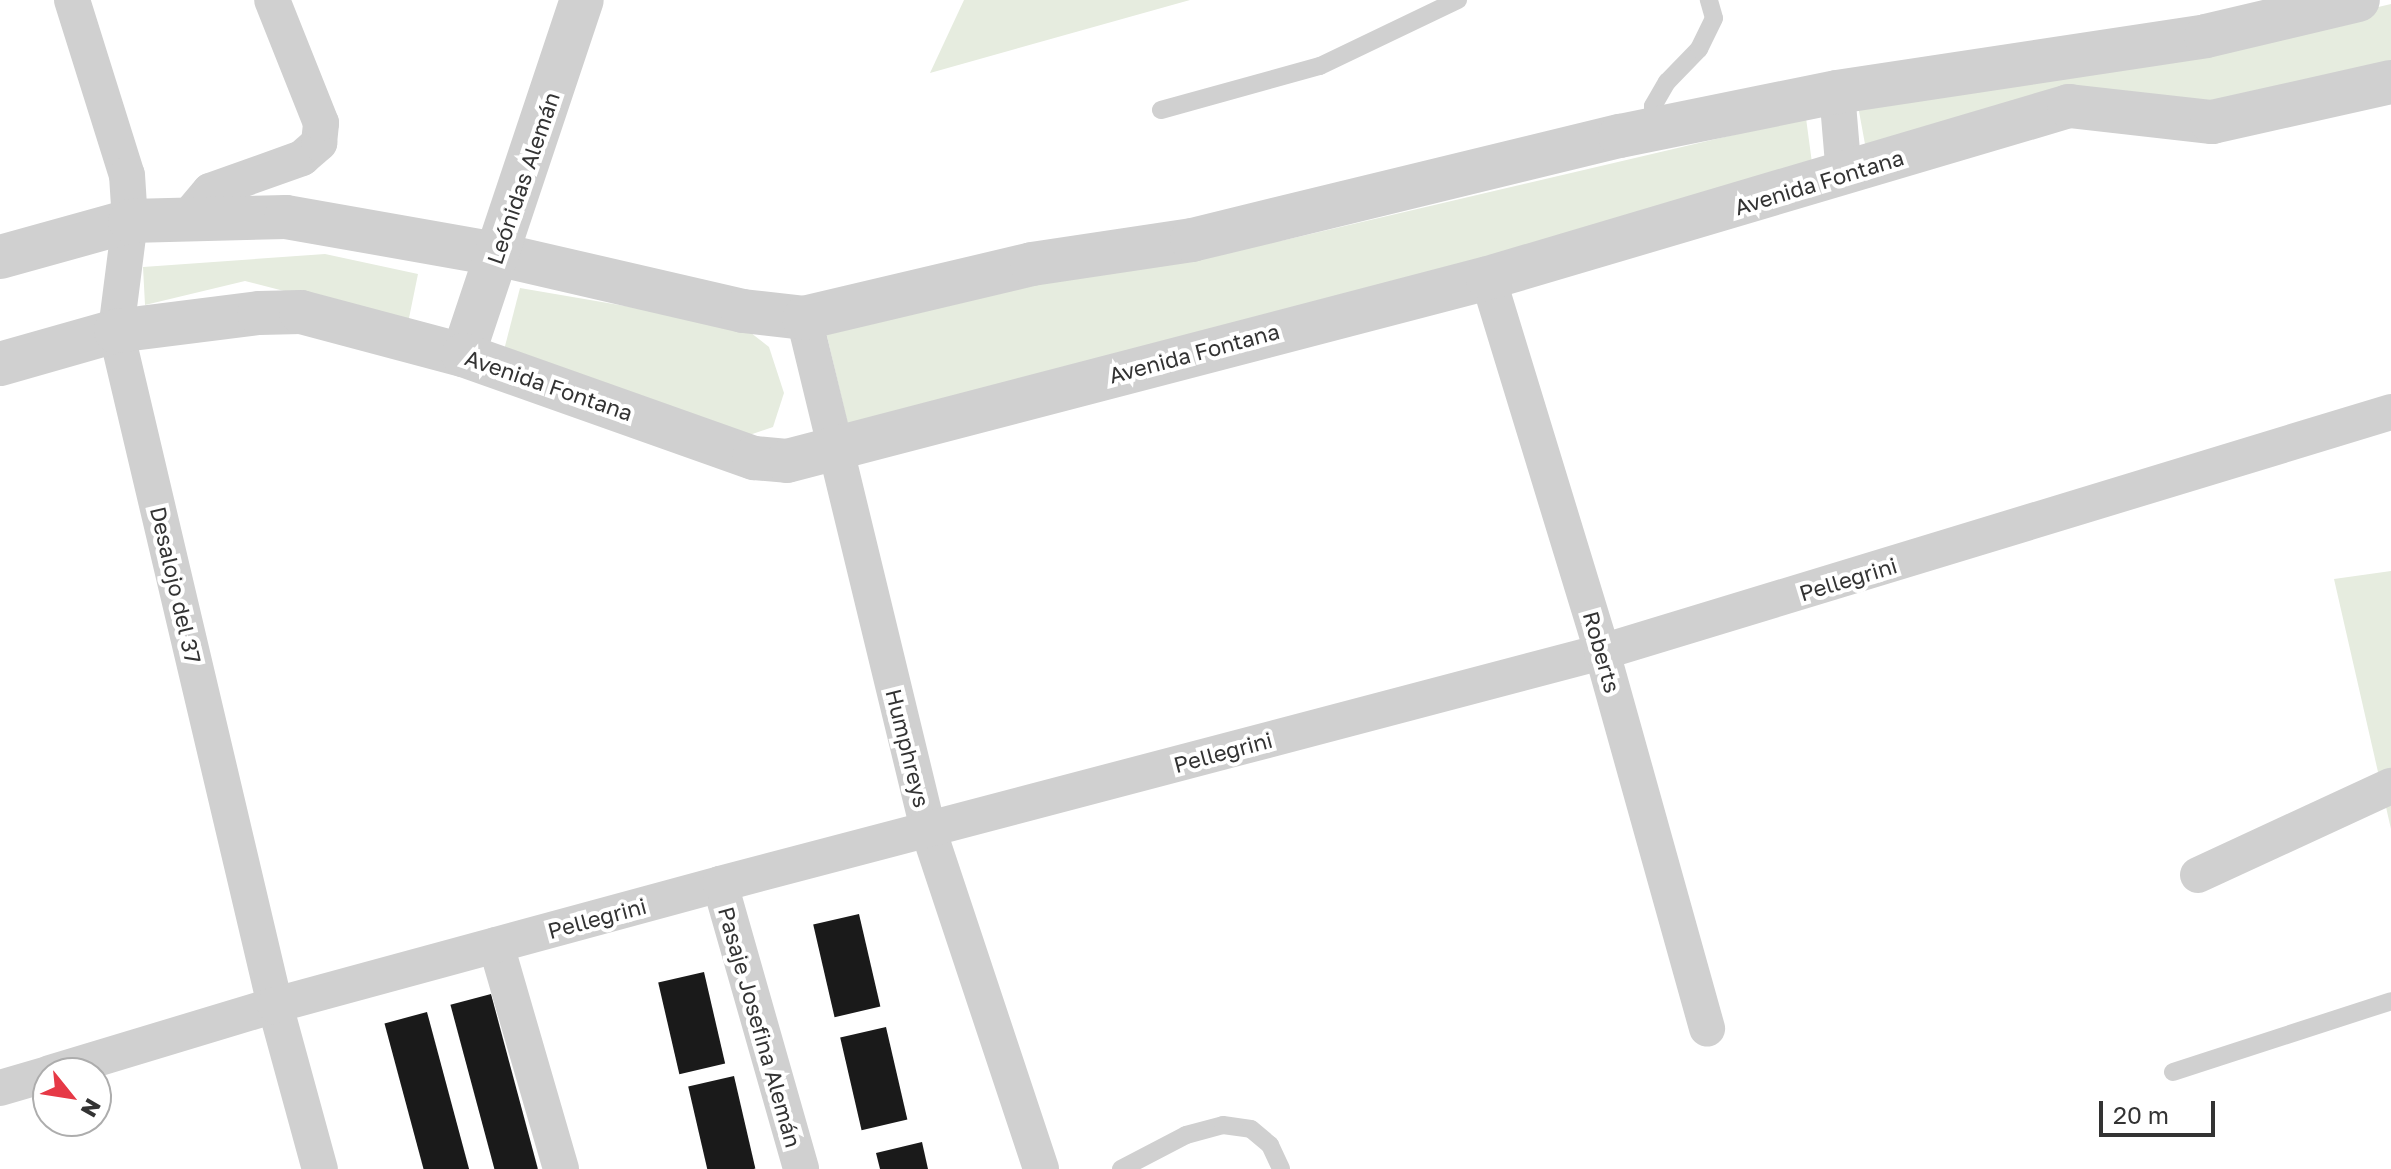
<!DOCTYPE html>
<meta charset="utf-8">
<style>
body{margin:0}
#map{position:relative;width:2391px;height:1169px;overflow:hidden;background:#fff;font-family:"Golos Text",sans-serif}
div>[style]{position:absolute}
.green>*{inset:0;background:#e6ecdf}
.building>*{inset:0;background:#1a1a1a;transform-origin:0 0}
.service>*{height:18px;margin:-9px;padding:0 9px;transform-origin:9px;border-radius:9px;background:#d0d0d0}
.minor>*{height:36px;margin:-18px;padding:0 18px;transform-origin:18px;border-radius:18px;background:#d0d0d0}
.tertiary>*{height:44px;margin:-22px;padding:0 22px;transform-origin:22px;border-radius:22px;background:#d0d0d0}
span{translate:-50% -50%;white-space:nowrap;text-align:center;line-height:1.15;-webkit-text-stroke:8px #fff;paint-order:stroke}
.street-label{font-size:22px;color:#333}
.north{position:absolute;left:32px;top:1057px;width:80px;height:80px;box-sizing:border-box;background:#fff;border:2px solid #adadad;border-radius:50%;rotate:120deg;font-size:22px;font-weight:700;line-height:32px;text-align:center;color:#333}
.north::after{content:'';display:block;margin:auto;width:28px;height:36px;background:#e63946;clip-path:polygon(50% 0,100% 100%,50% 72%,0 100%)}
.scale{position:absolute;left:2099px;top:1101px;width:116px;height:36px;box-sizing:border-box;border:4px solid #333;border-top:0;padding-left:10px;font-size:24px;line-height:28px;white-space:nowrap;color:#333;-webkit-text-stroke:6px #fff;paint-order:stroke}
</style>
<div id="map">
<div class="green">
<i style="clip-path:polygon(964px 0,1190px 0,930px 73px)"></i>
<i style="clip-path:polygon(2391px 4px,2391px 70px,2312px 89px,1867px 155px,1858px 106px,2200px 49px)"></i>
<i style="clip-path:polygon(1806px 118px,1812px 163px,1490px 256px,848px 425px,826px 332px,990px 288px,1285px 240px)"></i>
<i style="clip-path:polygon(325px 254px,418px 274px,408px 323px,245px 281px,145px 305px,143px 267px)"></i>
<i style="clip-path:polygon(520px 288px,742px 326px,769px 347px,784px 393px,773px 427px,735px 440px,503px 354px)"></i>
<i style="clip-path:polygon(2391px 571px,2391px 829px,2334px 579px)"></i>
</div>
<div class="building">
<i style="left:859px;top:914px;width:95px;height:47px;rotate:77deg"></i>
<i style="left:704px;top:972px;width:94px;height:47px;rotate:77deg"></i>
<i style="left:491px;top:994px;width:181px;height:42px;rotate:75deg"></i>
<i style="left:427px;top:1012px;width:163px;height:44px;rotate:75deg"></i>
<i style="left:886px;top:1027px;width:95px;height:47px;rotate:77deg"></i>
<i style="left:734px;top:1076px;width:95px;height:47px;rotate:77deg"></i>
<i style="clip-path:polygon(922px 1142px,928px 1169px,880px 1169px,876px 1153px)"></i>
</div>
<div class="service">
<i style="left:1161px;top:110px;width:165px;rotate:-15.5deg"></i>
<i style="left:1320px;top:66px;width:153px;rotate:-25.6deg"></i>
<i style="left:1653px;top:130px;width:24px;rotate:-90deg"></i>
<i style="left:1653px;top:106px;width:28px;rotate:-60deg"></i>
<i style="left:1667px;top:82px;width:46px;rotate:-45.9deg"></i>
<i style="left:1699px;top:49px;width:34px;rotate:-64deg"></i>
<i style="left:1714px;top:18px;width:19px;rotate:-106deg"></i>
<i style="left:2173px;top:1072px;width:229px;rotate:-18deg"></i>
<i style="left:1121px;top:1169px;width:73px;rotate:-27.6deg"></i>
<i style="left:1186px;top:1135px;width:38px;rotate:-15deg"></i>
<i style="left:1223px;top:1125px;width:28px;rotate:8deg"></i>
<i style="left:1251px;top:1129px;width:25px;rotate:40deg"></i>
<i style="left:1270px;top:1145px;width:26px;rotate:65deg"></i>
</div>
<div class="minor">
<i style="left:72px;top:0;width:183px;rotate:72.6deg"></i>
<i style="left:127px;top:175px;width:46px;rotate:86.3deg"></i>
<i style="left:130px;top:221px;width:111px;rotate:97.3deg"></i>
<i style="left:116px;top:331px;width:693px;rotate:76.73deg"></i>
<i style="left:275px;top:1005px;width:170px;rotate:74.7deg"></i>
<i style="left:1837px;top:92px;width:83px;rotate:85.2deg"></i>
<i style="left:188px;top:217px;width:34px;rotate:-50deg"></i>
<i style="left:210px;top:191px;width:98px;rotate:-19.7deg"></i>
<i style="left:302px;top:158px;width:23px;rotate:-41deg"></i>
<i style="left:319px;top:143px;width:20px;rotate:-84deg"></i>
<i style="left:321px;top:123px;width:132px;rotate:-111.7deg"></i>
<i style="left:1488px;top:278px;width:391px;rotate:73deg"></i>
<i style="left:1602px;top:652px;width:391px;rotate:74.4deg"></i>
<i style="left:804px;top:318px;width:526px;rotate:76.36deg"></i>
<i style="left:928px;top:829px;width:358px;rotate:71.6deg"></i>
<i style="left:2198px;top:875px;width:213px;rotate:-24.8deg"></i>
<i style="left:720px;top:884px;width:296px;rotate:74.1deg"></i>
<i style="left:496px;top:945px;width:233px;rotate:73.8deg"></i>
<i style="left:50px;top:1073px;width:235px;rotate:-16.8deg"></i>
<i style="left:275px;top:1005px;width:461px;rotate:-15.2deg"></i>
<i style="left:720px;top:884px;width:912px;rotate:-14.74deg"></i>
<i style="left:1602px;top:652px;width:825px;rotate:-16.92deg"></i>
<i style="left:0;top:1088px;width:50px;rotate:-16.3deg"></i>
</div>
<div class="tertiary">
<i style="left:0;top:257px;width:135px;rotate:-15.5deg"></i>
<i style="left:130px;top:221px;width:156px;rotate:-1.5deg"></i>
<i style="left:286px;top:217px;width:213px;rotate:10deg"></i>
<i style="left:496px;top:254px;width:253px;rotate:13deg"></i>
<i style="left:743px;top:311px;width:61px;rotate:6.5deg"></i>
<i style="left:804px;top:318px;width:234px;rotate:-13.3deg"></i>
<i style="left:1032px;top:264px;width:162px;rotate:-8.5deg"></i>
<i style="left:1192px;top:240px;width:440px;rotate:-13.7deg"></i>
<i style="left:1620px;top:136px;width:221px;rotate:-11.5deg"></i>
<i style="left:1837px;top:92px;width:373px;rotate:-8.6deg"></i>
<i style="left:2206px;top:36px;width:156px;rotate:-13.3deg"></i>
<i style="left:463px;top:355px;width:374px;rotate:-71.5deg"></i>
<i style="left:0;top:364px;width:121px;rotate:-15.9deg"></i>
<i style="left:116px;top:331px;width:144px;rotate:-7.2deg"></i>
<i style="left:259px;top:313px;width:42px;rotate:-1.4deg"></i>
<i style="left:301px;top:312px;width:168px;rotate:14.9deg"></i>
<i style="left:463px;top:355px;width:309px;rotate:19.5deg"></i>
<i style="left:754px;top:458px;width:33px;rotate:5deg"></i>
<i style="left:787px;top:461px;width:724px;rotate:-14.63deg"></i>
<i style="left:1488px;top:278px;width:606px;rotate:-16.49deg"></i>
<i style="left:2069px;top:106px;width:144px;rotate:6.4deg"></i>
<i style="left:2212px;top:122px;width:183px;rotate:-12.6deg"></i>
</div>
<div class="street-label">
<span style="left:523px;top:178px;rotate:-71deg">Leónidas Alemán</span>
<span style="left:1819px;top:182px;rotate:-17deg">Avenida Fontana</span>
<span style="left:1194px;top:353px;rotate:-15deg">Avenida Fontana</span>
<span style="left:549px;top:385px;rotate:19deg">Avenida Fontana</span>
<span style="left:1848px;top:579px;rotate:-17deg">Pellegrini</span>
<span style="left:176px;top:585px;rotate:77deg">Desalojo del 37</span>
<span style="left:1602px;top:652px;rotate:74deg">Roberts</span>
<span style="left:908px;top:748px;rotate:76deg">Humphreys</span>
<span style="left:1223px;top:752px;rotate:-15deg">Pellegrini</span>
<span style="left:597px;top:918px;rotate:-15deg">Pellegrini</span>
<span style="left:760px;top:1027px;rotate:74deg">Pasaje Josefina Alemán</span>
</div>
<div class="north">N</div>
<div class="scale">20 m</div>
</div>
